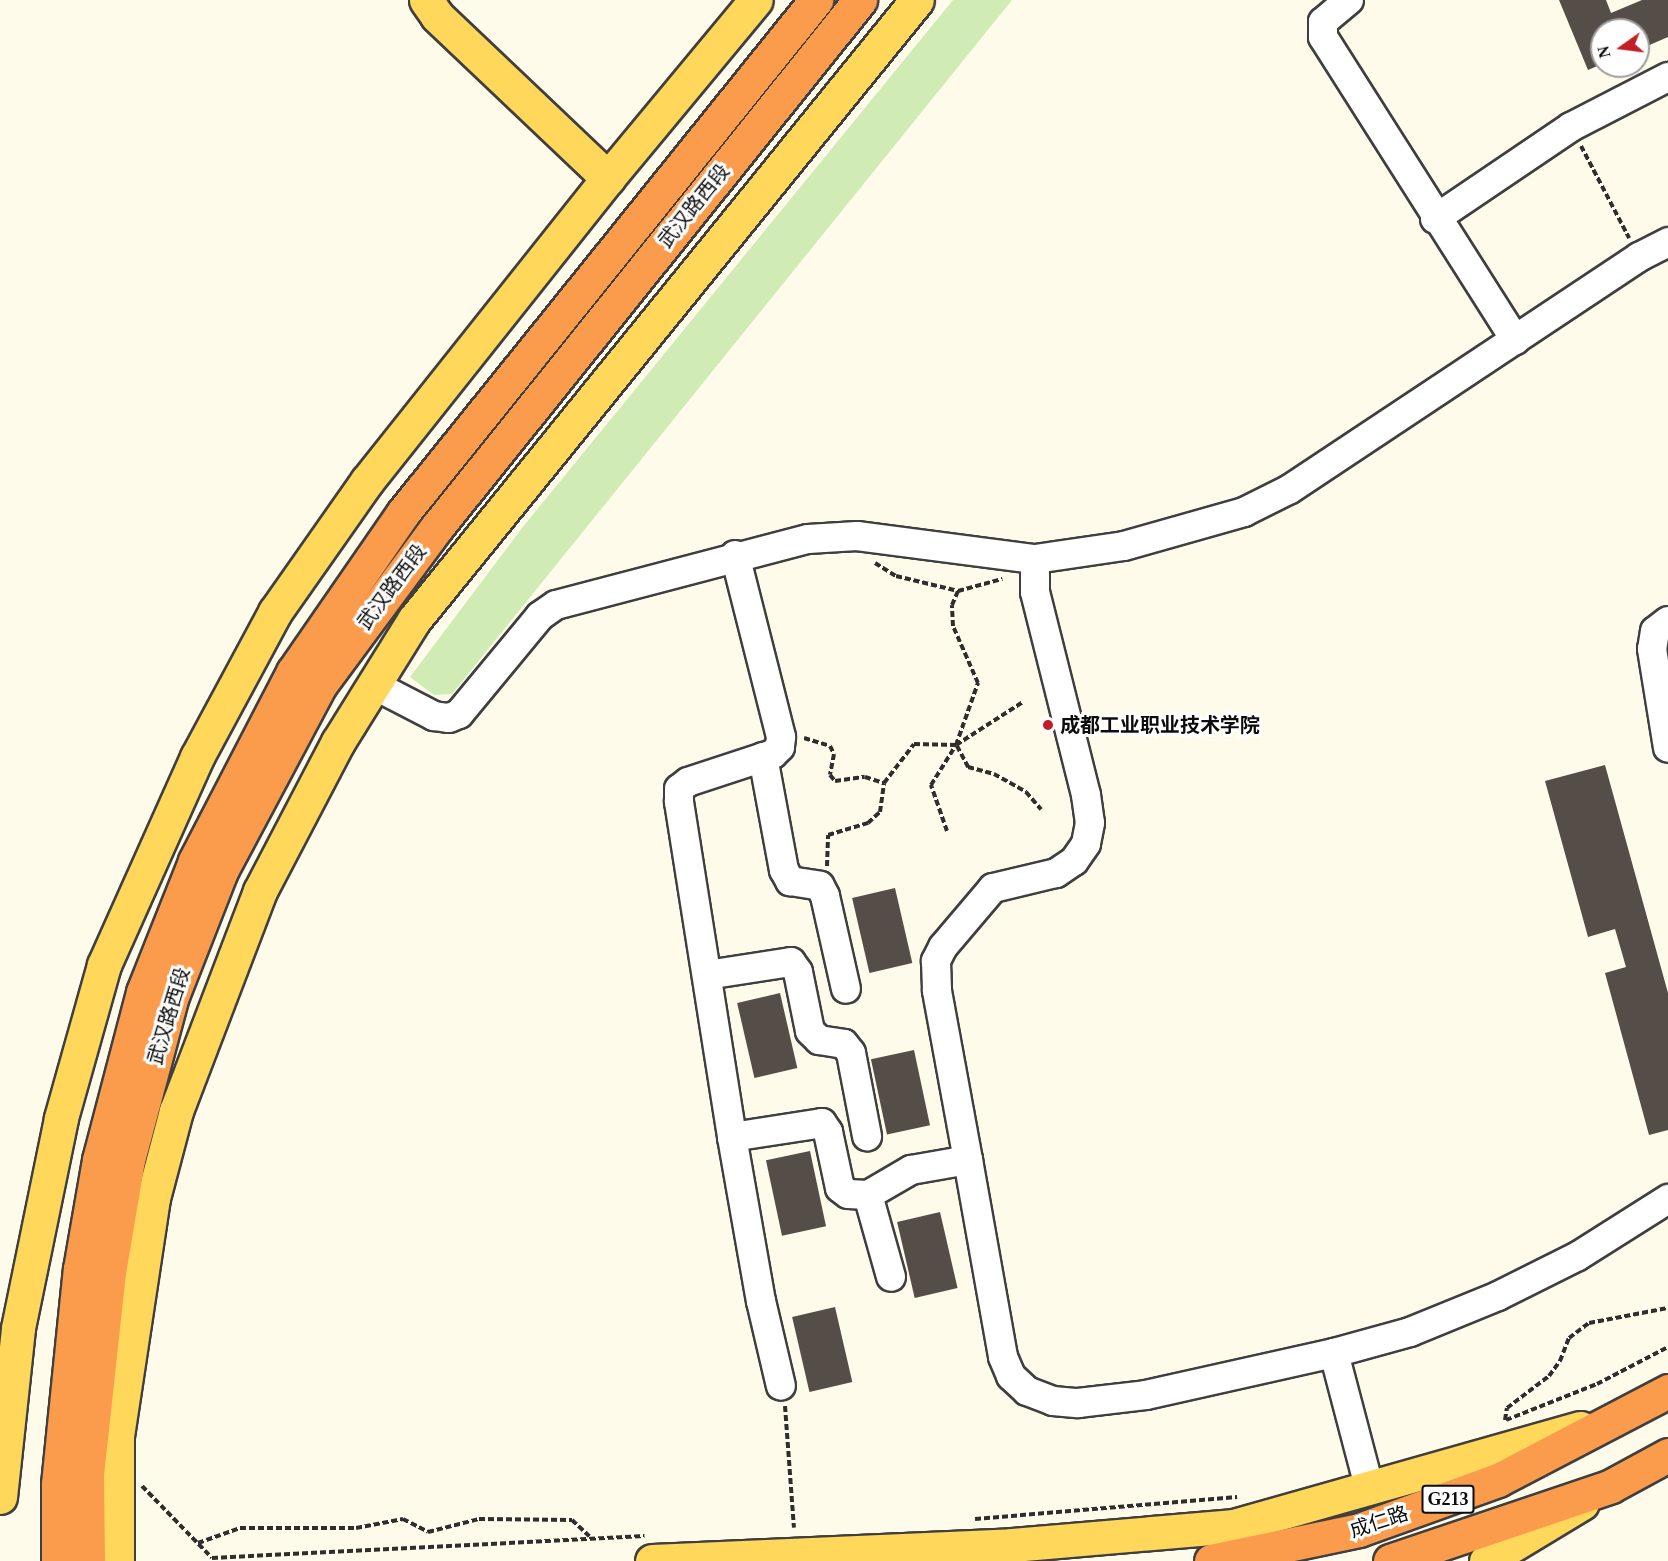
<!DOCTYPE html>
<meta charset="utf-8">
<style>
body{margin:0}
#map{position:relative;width:1668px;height:1561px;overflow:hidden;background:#fffbeb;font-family:"Times New Roman","Noto Sans SC",serif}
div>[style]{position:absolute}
.green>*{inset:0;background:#d0ebb4}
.building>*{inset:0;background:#554d48;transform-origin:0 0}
.path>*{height:4px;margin-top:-2px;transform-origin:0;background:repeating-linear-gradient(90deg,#2e2e2e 0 6px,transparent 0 9px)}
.roads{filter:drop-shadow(2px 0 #3f3f3f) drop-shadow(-2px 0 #3f3f3f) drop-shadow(0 2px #3f3f3f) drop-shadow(0 -2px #3f3f3f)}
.minor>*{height:28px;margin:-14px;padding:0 14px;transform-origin:14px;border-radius:14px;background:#fff}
.major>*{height:33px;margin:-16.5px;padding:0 16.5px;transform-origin:16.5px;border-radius:16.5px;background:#ffd75b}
.highway>*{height:33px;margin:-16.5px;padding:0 16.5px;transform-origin:16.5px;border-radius:16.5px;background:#fb9c4d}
.dots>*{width:16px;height:16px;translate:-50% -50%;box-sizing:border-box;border:3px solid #fff;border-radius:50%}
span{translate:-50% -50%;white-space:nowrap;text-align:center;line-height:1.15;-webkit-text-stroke:6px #fff;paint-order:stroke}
.shield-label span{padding:2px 4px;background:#fff;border:2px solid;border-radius:4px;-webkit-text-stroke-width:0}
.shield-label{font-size:18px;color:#0c0c0c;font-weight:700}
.street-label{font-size:20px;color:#0c0c0c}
.poi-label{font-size:20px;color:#0c0c0c;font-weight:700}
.left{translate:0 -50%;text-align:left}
.north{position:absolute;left:1590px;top:18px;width:60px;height:60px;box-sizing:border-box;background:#fff;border:2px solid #9e9e9e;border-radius:50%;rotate:256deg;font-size:16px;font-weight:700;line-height:24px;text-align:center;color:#0c0c0c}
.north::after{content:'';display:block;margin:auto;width:21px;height:27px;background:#c21e26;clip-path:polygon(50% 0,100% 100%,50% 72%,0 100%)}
</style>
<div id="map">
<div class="green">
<i style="clip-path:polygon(953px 0,1012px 0,452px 694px,434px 695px,410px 677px,522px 528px)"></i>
</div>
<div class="building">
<i style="clip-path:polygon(1559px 0,1606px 0,1611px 13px,1642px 0,1668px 0,1668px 37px,1638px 50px,1638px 30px,1602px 30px,1602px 64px,1588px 70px)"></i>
<i style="clip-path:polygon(1605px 765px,1668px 993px,1668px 1130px,1649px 1135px,1605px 973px,1626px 967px,1615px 929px,1588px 937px,1545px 781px)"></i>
<i style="left:895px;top:888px;width:77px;height:44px;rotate:77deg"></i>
<i style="left:780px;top:993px;width:77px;height:44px;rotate:77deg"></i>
<i style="left:914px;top:1050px;width:77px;height:44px;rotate:78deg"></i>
<i style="left:810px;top:1151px;width:77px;height:45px;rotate:78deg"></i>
<i style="left:940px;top:1212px;width:78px;height:44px;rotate:77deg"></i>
<i style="left:835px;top:1307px;width:77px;height:44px;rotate:77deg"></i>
</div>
<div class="path">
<i style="left:1581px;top:146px;width:104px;rotate:62.4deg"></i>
<i style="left:875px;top:563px;width:25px;rotate:32deg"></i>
<i style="left:896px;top:576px;width:64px;rotate:13.6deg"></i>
<i style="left:804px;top:738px;width:27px;rotate:17deg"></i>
<i style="left:830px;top:746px;width:9px;rotate:63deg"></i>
<i style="left:834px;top:754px;width:21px;rotate:101deg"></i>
<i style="left:830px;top:775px;width:8px;rotate:50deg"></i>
<i style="left:835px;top:781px;width:30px;rotate:-8deg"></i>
<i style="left:865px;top:777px;width:20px;rotate:18deg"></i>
<i style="left:957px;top:746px;width:24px;rotate:62deg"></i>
<i style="left:968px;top:767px;width:27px;rotate:15deg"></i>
<i style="left:994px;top:774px;width:37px;rotate:29deg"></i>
<i style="left:1026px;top:792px;width:23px;rotate:49deg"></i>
<i style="left:947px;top:831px;width:49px;rotate:-109.2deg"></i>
<i style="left:931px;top:785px;width:47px;rotate:-58deg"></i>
<i style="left:956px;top:745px;width:66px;rotate:-70.5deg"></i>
<i style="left:978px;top:683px;width:62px;rotate:-113.7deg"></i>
<i style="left:953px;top:626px;width:21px;rotate:-93deg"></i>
<i style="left:952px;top:605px;width:15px;rotate:-67deg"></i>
<i style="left:958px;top:591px;width:46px;rotate:-15.3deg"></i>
<i style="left:827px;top:866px;width:31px;rotate:-88deg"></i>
<i style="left:828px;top:835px;width:42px;rotate:-16.7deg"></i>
<i style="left:868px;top:823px;width:16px;rotate:-43deg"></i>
<i style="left:880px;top:812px;width:29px;rotate:-82deg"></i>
<i style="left:884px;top:783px;width:49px;rotate:-52.4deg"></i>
<i style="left:914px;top:744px;width:42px;rotate:1.4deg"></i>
<i style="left:956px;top:745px;width:80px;rotate:-32.7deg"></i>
<i style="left:785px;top:1406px;width:122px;rotate:85.8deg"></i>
<i style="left:1505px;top:1420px;width:12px;rotate:-81deg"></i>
<i style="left:1507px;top:1408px;width:53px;rotate:-37.3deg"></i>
<i style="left:1549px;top:1376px;width:19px;rotate:-54deg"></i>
<i style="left:1560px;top:1361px;width:25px;rotate:-69deg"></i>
<i style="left:1569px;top:1338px;width:25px;rotate:-37deg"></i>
<i style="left:1589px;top:1323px;width:80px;rotate:-10.8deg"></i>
<i style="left:1506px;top:1420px;width:98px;rotate:-21.6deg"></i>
<i style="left:1597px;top:1384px;width:80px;rotate:-27.5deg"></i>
<i style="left:142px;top:1486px;width:100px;rotate:45.8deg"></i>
<i style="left:212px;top:1558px;width:433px;rotate:-2.9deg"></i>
<i style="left:975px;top:1519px;width:263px;rotate:-4.8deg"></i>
<i style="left:198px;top:1543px;width:45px;rotate:-19.7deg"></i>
<i style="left:240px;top:1528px;width:116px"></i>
<i style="left:356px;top:1528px;width:48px;rotate:-10.8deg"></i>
<i style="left:403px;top:1519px;width:28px;rotate:27deg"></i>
<i style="left:428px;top:1532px;width:53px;rotate:-14.3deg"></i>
<i style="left:479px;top:1519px;width:93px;rotate:0.6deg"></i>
<i style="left:572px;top:1520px;width:26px;rotate:43deg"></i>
</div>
<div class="roads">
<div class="minor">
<i style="left:1349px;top:0;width:34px;rotate:140deg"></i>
<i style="left:1323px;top:22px;width:15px;rotate:90deg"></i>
<i style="left:1323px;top:37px;width:359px;rotate:57.6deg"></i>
<i style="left:1435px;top:219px;width:164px;rotate:-34.1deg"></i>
<i style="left:1571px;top:127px;width:109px;rotate:-27.3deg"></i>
<i style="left:735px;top:555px;width:188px;rotate:75.8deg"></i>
<i style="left:781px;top:737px;width:10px;rotate:96deg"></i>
<i style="left:780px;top:747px;width:10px;rotate:135deg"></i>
<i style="left:773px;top:754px;width:89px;rotate:161.8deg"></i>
<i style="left:688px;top:782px;width:11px;rotate:142deg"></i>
<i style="left:679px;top:789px;width:13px;rotate:90deg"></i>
<i style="left:679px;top:802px;width:339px;rotate:81deg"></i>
<i style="left:732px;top:1137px;width:167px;rotate:80deg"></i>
<i style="left:761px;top:1301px;width:87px;rotate:76.8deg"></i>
<i style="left:1035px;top:559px;width:33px;rotate:90deg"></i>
<i style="left:1035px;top:592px;width:209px;rotate:75.9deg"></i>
<i style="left:1086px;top:795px;width:28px;rotate:82deg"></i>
<i style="left:1090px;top:823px;width:21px;rotate:101deg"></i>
<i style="left:1086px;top:844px;width:21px;rotate:125deg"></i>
<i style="left:1074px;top:861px;width:22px;rotate:146deg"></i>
<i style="left:1056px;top:873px;width:65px;rotate:166.6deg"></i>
<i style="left:993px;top:888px;width:77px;rotate:130.3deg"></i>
<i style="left:943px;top:947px;width:16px;rotate:117deg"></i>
<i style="left:936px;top:961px;width:30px;rotate:88deg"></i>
<i style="left:937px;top:991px;width:172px;rotate:79.6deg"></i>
<i style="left:968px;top:1160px;width:200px;rotate:79.9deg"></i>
<i style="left:1003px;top:1357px;width:21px;rotate:67deg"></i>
<i style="left:1011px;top:1376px;width:22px;rotate:43deg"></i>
<i style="left:1027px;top:1391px;width:28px;rotate:21deg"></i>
<i style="left:1053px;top:1401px;width:25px;rotate:5deg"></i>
<i style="left:1078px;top:1403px;width:68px;rotate:-6.7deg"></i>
<i style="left:1146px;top:1395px;width:193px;rotate:-12.6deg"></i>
<i style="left:1334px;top:1353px;width:79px;rotate:-15.4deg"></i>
<i style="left:1410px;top:1332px;width:95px;rotate:-22.2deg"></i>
<i style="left:1498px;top:1296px;width:89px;rotate:-26.6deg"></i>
<i style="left:1578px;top:1256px;width:107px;rotate:-32.3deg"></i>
<i style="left:1668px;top:621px;width:16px;rotate:142deg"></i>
<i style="left:1655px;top:631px;width:18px;rotate:99deg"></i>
<i style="left:1652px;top:649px;width:100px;rotate:80.8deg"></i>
<i style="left:374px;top:685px;width:68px;rotate:27.3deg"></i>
<i style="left:434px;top:716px;width:15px;rotate:8deg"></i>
<i style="left:449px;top:718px;width:11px;rotate:-22deg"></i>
<i style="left:459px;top:714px;width:127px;rotate:-50.4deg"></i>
<i style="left:540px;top:616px;width:19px;rotate:-35deg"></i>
<i style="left:556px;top:605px;width:260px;rotate:-14.7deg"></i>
<i style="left:808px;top:539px;width:49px;rotate:-3.5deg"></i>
<i style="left:857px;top:536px;width:179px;rotate:7.4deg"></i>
<i style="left:1035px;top:559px;width:90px;rotate:-8.3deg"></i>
<i style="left:1124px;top:546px;width:125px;rotate:-15.8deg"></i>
<i style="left:1244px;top:512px;width:51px;rotate:-26.6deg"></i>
<i style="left:1290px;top:489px;width:419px;rotate:-33.6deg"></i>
<i style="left:1639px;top:257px;width:33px;rotate:-27deg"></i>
<i style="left:763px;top:757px;width:115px;rotate:79.5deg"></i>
<i style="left:784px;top:870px;width:13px;rotate:61deg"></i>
<i style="left:790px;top:881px;width:30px;rotate:9deg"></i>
<i style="left:820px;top:886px;width:11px;rotate:63deg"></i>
<i style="left:825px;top:896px;width:95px;rotate:77.3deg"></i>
<i style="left:707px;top:975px;width:85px;rotate:-8.8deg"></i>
<i style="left:791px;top:962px;width:12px;rotate:55deg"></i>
<i style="left:798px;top:972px;width:60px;rotate:78.5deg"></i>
<i style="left:810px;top:1031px;width:13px;rotate:45deg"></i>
<i style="left:819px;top:1040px;width:25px;rotate:9deg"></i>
<i style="left:844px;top:1044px;width:11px;rotate:52deg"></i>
<i style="left:851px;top:1053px;width:85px;rotate:79.1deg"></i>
<i style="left:732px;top:1137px;width:91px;rotate:-8.8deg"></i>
<i style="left:822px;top:1123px;width:11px;rotate:56deg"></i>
<i style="left:828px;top:1132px;width:57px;rotate:77.9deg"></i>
<i style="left:840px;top:1188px;width:10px;rotate:37deg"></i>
<i style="left:848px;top:1194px;width:20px;rotate:3deg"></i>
<i style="left:868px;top:1195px;width:85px;rotate:74.3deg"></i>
<i style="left:868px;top:1195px;width:50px;rotate:-30.2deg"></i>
<i style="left:911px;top:1170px;width:58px;rotate:-10deg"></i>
<i style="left:1334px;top:1353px;width:142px;rotate:75.3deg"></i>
</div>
<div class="major">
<i style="left:426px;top:0;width:19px;rotate:55deg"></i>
<i style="left:437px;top:16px;width:236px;rotate:43.5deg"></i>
<i style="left:0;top:1497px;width:170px;rotate:-83.9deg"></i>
<i style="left:18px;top:1328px;width:214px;rotate:-78.4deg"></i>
<i style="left:61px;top:1118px;width:159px;rotate:-74.3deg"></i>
<i style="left:104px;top:965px;width:228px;rotate:-65.9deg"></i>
<i style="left:197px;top:757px;width:165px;rotate:-61.7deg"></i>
<i style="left:275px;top:612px;width:160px;rotate:-54.9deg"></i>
<i style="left:367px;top:481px;width:387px;rotate:-51.5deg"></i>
<i style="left:608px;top:178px;width:231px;rotate:-50.3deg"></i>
<i style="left:117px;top:1561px;width:125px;rotate:-90deg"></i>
<i style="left:117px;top:1436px;width:241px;rotate:-81.4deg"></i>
<i style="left:153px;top:1198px;width:90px;rotate:-75.2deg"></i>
<i style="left:176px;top:1111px;width:235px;rotate:-69.1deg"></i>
<i style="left:260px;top:891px;width:168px;rotate:-62.4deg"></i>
<i style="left:338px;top:742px;width:144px;rotate:-58.1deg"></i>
<i style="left:414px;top:620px;width:798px;rotate:-50.95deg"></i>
<i style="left:652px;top:1561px;width:360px;rotate:-2.5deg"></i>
<i style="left:1012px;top:1545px;width:223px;rotate:-4.9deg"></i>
<i style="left:1234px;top:1526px;width:360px;rotate:-15.8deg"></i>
<i style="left:1486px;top:1561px;width:112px;rotate:-31.1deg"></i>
</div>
<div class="highway">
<i style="left:58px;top:1561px;width:77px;rotate:-90deg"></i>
<i style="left:58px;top:1484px;width:216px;rotate:-84.2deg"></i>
<i style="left:80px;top:1269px;width:111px;rotate:-80.1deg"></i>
<i style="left:99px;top:1160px;width:174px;rotate:-75.3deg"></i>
<i style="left:143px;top:992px;width:141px;rotate:-68.3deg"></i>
<i style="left:195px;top:861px;width:213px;rotate:-62.6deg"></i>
<i style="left:293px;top:672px;width:193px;rotate:-55.3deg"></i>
<i style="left:403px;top:513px;width:659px;rotate:-51.16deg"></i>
<i style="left:88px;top:1561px;width:87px;rotate:-90.7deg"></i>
<i style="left:87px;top:1474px;width:203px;rotate:-83.8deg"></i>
<i style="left:109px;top:1272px;width:114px;rotate:-80.4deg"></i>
<i style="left:128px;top:1160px;width:170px;rotate:-75deg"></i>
<i style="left:172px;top:996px;width:134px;rotate:-68.6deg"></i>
<i style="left:221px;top:871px;width:211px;rotate:-62deg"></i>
<i style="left:320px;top:685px;width:197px;rotate:-53.5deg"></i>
<i style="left:437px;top:527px;width:676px;rotate:-51.25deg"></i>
<i style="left:1211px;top:1561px;width:151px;rotate:-11.8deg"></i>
<i style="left:1359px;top:1530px;width:148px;rotate:-19.8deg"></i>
<i style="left:1498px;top:1480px;width:192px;rotate:-27.6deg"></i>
<i style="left:1390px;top:1561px;width:233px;rotate:-18.7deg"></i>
<i style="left:1611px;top:1486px;width:65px;rotate:-28.5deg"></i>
</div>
</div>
<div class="dots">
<i style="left:1048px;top:725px;background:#c21e26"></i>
</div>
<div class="shield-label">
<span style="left:1448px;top:1499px">G213</span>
</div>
<div class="street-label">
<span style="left:694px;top:206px;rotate:-51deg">武汉路西段</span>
<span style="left:392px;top:587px;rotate:-53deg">武汉路西段</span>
<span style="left:169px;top:1016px;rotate:-73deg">武汉路西段</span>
<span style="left:1379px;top:1522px;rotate:-18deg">成仁路</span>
</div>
<div class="poi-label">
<span class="left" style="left:1060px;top:725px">成都工业职业技术学院</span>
</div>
<div class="north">N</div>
</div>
